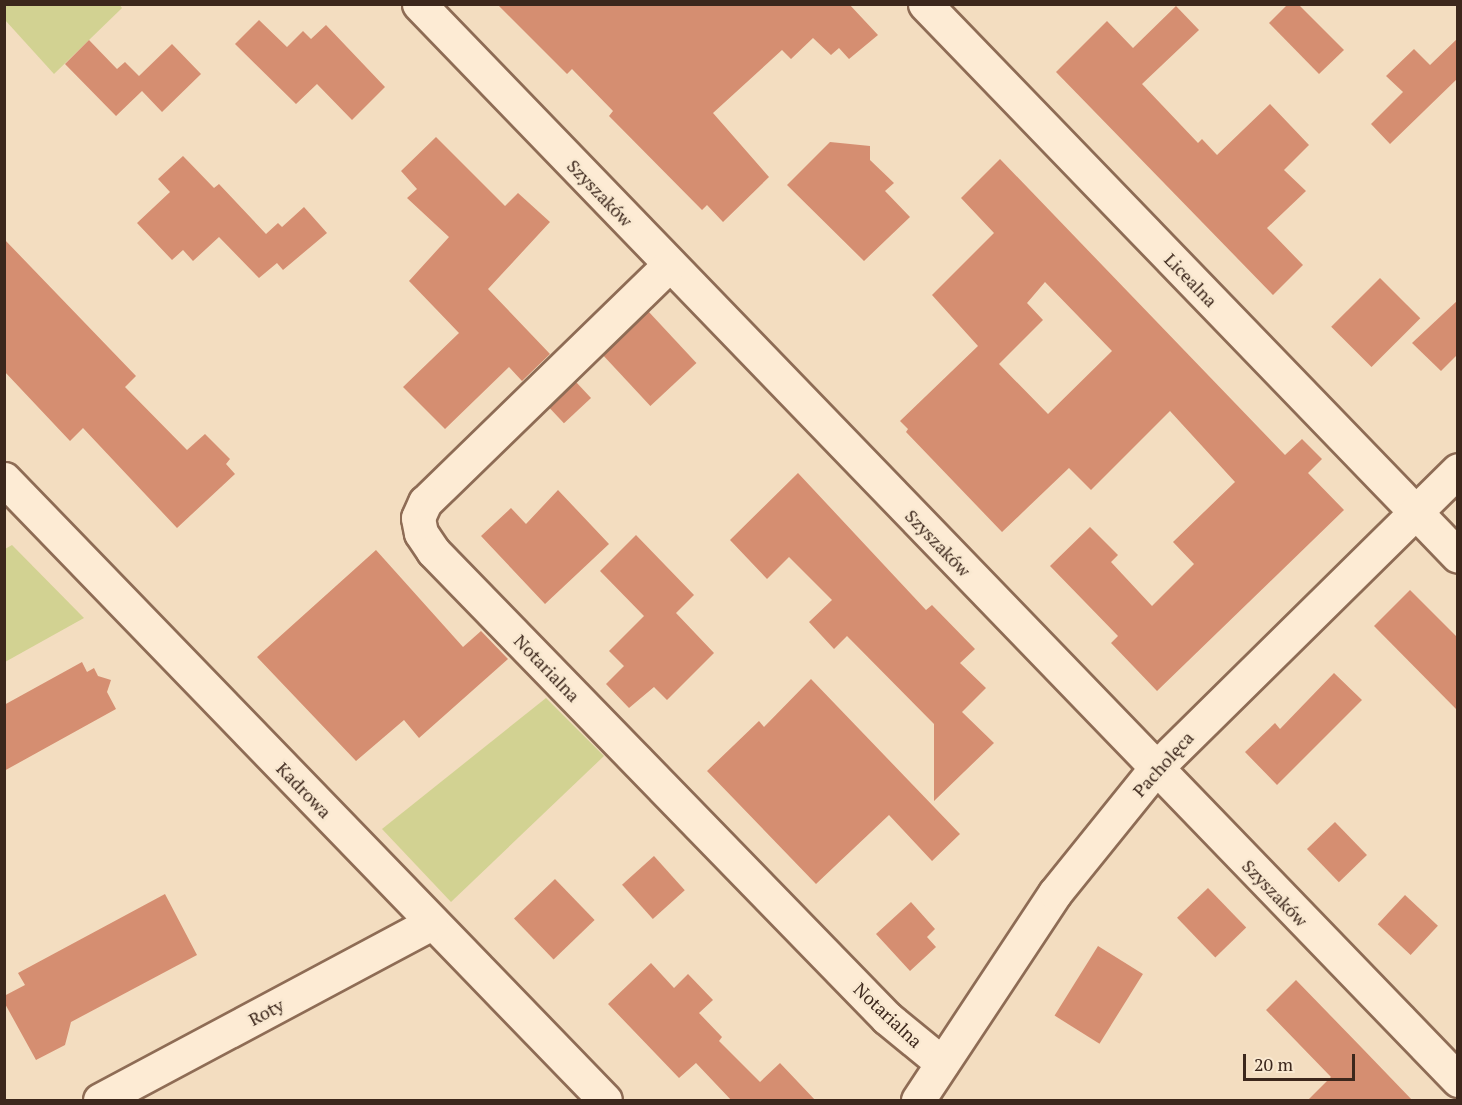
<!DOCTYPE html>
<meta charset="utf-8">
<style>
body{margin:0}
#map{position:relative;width:1462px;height:1105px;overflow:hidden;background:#f3ddc0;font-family:"PT Serif",serif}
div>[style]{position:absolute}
.green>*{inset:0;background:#d2d292}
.building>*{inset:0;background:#d58e71;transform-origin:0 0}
.roads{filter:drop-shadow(2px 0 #8e6c55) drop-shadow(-2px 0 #8e6c55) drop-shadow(0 2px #8e6c55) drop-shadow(0 -2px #8e6c55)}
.minor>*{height:33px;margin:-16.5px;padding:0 16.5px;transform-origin:16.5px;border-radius:16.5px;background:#fdebd4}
span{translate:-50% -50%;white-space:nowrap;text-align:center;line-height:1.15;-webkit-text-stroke:5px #f9e8d0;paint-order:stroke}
.street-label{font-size:18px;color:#3c271c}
.frame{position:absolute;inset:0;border:6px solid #3c271c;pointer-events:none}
.scale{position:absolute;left:1243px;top:1054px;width:112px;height:27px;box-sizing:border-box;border:3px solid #3c271c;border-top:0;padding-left:8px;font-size:18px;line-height:21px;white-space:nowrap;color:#3c271c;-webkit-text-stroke:4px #f9e8d0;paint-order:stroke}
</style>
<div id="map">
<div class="green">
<i style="clip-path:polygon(119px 4px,122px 8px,54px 74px,5px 20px,5px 5px)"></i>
<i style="clip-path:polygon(12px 545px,84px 618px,5px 662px,5px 549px)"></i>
<i style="clip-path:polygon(546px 698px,604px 756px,451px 902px,382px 829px)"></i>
</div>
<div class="building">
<i style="clip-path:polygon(497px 4px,849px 4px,878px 35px,849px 59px,839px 48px,831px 55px,813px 38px,791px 59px,782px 50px,713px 113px,769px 177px,723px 222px,707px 205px,702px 210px,609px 116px,613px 111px,572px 69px,567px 74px)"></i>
<i style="clip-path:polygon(1288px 4px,1298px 4px,1344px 50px,1319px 74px,1269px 23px)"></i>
<i style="clip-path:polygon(1176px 6px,1199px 30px,1142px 84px,1198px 143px,1202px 139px,1217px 155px,1270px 104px,1309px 145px,1284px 170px,1306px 191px,1267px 228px,1303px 265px,1273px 295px,1056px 72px,1107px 21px,1133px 48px)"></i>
<i style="clip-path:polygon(259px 20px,287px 47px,303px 31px,311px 39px,326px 25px,385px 87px,352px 120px,317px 84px,296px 104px,235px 44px)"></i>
<i style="clip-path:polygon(1458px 38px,1458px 78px,1390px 144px,1371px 124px,1403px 92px,1386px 76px,1414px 49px,1430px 65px)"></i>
<i style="clip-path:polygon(89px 40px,117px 69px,125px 62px,139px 76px,172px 44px,201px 74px,162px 112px,142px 91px,116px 116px,65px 64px)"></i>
<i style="clip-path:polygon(436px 137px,505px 206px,518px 193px,550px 222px,488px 289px,550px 354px,522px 381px,509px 367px,445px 429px,403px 387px,459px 333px,409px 281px,449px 237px,407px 198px,417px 189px,401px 171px)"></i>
<i style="clip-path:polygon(830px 142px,870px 146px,870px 160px,894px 183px,885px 191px,910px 217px,864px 261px,787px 185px)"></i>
<i style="clip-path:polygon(183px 156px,214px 188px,219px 184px,266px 234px,278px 223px,282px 227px,304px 207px,327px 233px,283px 270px,277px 263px,259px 278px,219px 237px,193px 261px,183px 250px,172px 260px,137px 223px,170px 192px,158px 179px)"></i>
<i style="clip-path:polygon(evenodd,1000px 159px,1285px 455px,1302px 439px,1322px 459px,1308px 473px,1344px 510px,1157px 691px,1111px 643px,1118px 636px,1050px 566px,1090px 527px,1118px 555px,1111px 562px,1152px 606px,1194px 564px,1173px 542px,1235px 482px,1170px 411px,1091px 490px,1069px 468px,1002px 532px,906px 432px,908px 429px,900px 421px,978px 346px,932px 295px,994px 233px,961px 198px,1000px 159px,1045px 282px,1112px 351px,1048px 414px,999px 364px,1043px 320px,1027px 303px,1045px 282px)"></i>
<i style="clip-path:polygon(4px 239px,136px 376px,125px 387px,187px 450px,205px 434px,230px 459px,226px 464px,235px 474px,177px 528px,83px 428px,70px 441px,4px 371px)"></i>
<i style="left:1380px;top:278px;width:57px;height:69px;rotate:45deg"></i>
<i style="clip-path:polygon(1458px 300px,1458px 354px,1441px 371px,1412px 343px)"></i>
<i style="left:648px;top:311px;width:71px;height:63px;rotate:47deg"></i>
<i style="left:576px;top:382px;width:22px;height:37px;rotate:47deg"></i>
<i style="clip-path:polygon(798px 473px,926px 610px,932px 605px,975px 649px,960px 663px,986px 688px,962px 712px,994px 743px,934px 801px,934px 724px,847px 636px,834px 649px,809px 622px,832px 600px,789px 557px,767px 579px,730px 540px)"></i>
<i style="clip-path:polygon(558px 490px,609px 544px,545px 604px,481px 536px,511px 508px,526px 524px)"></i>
<i style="clip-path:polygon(636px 535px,694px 595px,676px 613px,714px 653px,667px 700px,654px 687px,629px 708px,606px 684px,624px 666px,609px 651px,644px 616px,600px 571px)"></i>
<i style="clip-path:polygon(376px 550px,463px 647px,481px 631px,508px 659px,419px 738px,404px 720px,356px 761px,257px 657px)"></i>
<i style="clip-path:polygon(1410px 590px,1458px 638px,1458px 711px,1374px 626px)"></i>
<i style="clip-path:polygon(82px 662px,87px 672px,94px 668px,98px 676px,111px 680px,107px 692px,116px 709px,4px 771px,4px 705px)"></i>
<i style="clip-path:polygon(1334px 673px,1362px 700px,1277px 785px,1245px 752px,1275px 723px,1280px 729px)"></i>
<i style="clip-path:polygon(811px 679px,960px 834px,932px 861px,889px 815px,816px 884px,707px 771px,759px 721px,764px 727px)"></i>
<i style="left:1335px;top:822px;width:46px;height:39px;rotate:46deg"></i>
<i style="left:654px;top:856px;width:46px;height:43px;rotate:48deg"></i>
<i style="left:555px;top:879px;width:57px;height:57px;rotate:46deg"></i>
<i style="left:1208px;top:888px;width:55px;height:43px;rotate:46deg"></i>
<i style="clip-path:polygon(165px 894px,197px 955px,71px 1022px,65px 1045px,36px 1060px,4px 1002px,4px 996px,25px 985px,18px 973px)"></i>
<i style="left:1405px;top:895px;width:45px;height:40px;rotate:43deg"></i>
<i style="clip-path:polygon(911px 902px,935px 929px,927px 937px,936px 947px,910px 971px,876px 934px)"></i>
<i style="left:1098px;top:946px;width:53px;height:82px;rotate:32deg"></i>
<i style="clip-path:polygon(651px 963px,674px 988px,688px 974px,713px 1000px,699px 1013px,722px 1037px,719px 1041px,760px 1082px,780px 1063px,816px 1101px,732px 1101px,696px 1063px,679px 1078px,608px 1004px)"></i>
<i style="clip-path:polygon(1296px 980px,1362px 1048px,1413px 1101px,1307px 1101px,1331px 1077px,1266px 1010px)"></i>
</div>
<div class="roads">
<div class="minor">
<i style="left:419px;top:4px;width:1496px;rotate:46deg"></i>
<i style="left:925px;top:4px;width:767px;rotate:46deg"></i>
<i style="left:669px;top:265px;width:340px;rotate:135.8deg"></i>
<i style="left:425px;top:502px;width:17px;rotate:114deg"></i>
<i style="left:418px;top:518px;width:15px;rotate:79deg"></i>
<i style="left:421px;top:533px;width:22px;rotate:56deg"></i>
<i style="left:433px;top:551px;width:651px;rotate:45.81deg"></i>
<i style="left:887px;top:1018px;width:71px;rotate:39.3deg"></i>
<i style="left:4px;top:479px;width:864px;rotate:45.94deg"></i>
<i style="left:100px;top:1100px;width:375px;rotate:-28.1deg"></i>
<i style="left:918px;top:1100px;width:248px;rotate:-56.5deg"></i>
<i style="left:1055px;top:893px;width:161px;rotate:-51.1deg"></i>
<i style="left:1156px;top:768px;width:424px;rotate:-44.6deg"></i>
</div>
</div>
<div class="street-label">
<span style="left:600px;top:193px;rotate:46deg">Szyszaków</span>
<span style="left:1191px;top:280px;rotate:46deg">Licealna</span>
<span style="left:938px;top:543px;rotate:46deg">Szyszaków</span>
<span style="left:547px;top:668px;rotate:46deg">Notarialna</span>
<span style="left:1163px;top:764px;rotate:-48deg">Pacholęca</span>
<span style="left:304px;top:790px;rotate:46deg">Kadrowa</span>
<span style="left:1275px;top:893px;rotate:46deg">Szyszaków</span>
<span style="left:266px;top:1012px;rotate:-28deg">Roty</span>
<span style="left:888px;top:1015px;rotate:43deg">Notarialna</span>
</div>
<div class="frame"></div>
<div class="scale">20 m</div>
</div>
